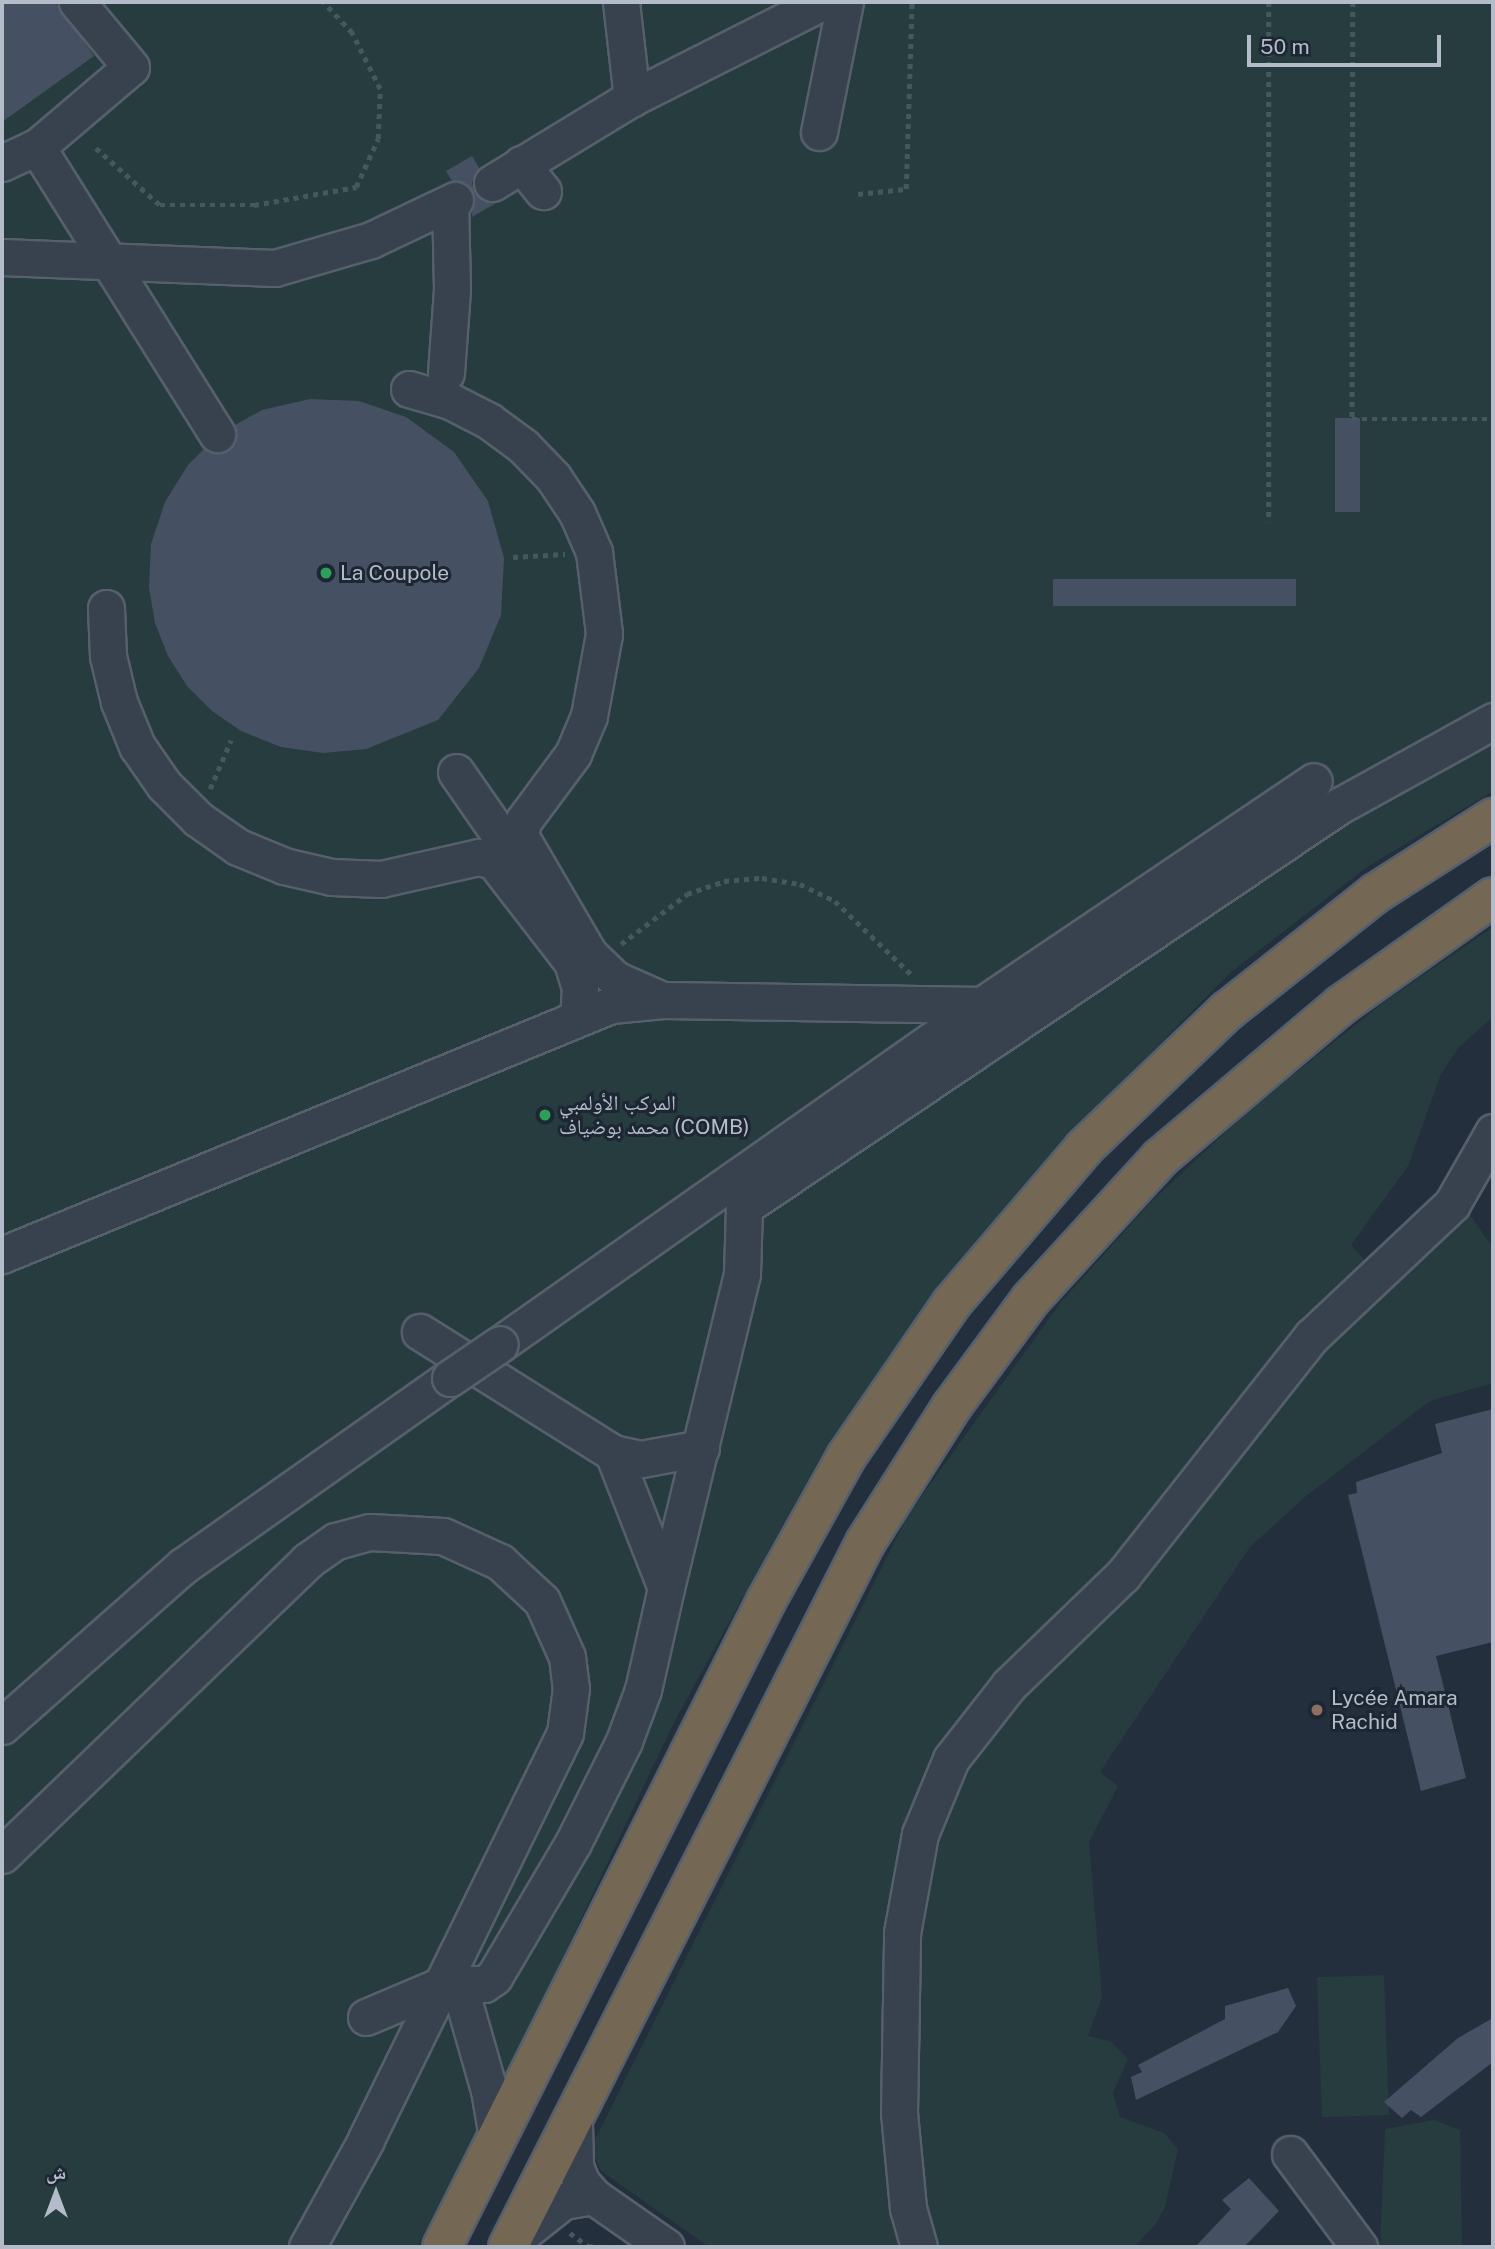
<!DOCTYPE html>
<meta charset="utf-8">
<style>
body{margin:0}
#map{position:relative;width:1495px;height:2249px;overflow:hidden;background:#242f3e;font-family:"Public Sans","Noto Naskh Arabic",sans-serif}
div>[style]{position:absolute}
.green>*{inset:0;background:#263c3f;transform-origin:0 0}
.building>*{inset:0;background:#455162;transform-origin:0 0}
.path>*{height:4.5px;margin-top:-2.25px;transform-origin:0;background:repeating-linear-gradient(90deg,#44595c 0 5px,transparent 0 10px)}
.roads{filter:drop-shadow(2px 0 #565f6c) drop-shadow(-2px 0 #565f6c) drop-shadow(0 2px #565f6c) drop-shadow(0 -2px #565f6c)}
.minor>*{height:35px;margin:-17.5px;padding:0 17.5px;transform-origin:17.5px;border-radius:17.5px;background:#38414e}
.highway>*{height:38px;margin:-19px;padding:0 19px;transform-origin:19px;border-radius:19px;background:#746855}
.bridges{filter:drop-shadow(2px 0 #565f6c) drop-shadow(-2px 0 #565f6c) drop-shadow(0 2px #565f6c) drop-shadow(0 -2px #565f6c)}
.minor-bridge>*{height:35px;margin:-17.5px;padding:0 17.5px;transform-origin:17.5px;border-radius:17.5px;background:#38414e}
.dots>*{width:19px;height:19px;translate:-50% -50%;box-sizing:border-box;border:4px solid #1d2633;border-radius:50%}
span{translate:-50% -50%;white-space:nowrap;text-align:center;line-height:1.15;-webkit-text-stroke:6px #1d2633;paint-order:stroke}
.poi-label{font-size:21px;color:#b4bcc9}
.left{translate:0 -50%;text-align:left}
.frame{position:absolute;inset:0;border:4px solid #b4bcc9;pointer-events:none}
.north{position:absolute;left:21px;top:2158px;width:70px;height:70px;-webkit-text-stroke:5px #1d2633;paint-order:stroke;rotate:0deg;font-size:19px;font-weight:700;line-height:28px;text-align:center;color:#b4bcc9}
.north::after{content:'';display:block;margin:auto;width:24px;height:32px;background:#b4bcc9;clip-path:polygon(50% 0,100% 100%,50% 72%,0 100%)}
.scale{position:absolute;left:1247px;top:35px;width:194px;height:32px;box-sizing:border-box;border:4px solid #b4bcc9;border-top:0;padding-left:9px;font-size:21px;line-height:24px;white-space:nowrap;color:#b4bcc9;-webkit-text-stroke:5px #1d2633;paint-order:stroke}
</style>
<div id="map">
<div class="green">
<i style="clip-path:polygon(2px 2px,1493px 2px,1493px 791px,1367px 867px,1231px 972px,1046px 1159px,934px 1293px,820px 1458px,673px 1724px,522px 2044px,417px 2247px,2px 2247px)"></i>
<i style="clip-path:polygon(1493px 927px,1493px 1017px,1459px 1047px,1441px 1074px,1408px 1166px,1351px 1245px,1369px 1265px,1470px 1215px,1493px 1248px,1493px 1383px,1430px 1401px,1305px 1497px,1250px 1547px,1100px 1772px,1118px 1786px,1089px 1842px,1102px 1997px,1088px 2036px,1110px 2041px,1128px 2059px,1113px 2093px,1120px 2117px,1164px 2133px,1178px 2149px,1165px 2207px,1156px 2224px,1134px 2247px,709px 2247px,601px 2171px,594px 2156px,595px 2140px,908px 1515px,1061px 1302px,1150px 1203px,1248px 1111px,1384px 1002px)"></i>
<i style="left:1384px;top:1975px;width:140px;height:67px;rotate:88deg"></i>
<i style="clip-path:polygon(1434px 2120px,1460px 2130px,1462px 2247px,1380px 2247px,1385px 2129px)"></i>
</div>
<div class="building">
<i style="clip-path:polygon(2px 2px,55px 2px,94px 56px,2px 122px)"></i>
<i style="clip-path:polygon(472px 156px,479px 168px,472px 183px,475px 193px,483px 201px,498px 202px,472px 217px,473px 191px,466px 183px,452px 181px,446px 171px)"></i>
<i style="clip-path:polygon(310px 399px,359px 401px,406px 417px,454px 452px,488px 501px,504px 558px,501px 615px,479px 668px,438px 720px,366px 749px,323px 753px,281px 747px,241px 731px,212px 711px,187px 686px,168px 656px,155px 623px,149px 588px,151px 544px,165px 502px,188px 465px,204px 449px,217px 454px,228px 451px,235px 443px,235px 425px,262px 410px)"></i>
<i style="left:1335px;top:418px;width:25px;height:94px"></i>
<i style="left:1296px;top:579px;width:27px;height:243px;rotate:90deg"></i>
<i style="clip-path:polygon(1493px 1409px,1493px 1642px,1436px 1656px,1466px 1778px,1421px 1791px,1348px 1495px,1357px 1493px,1356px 1482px,1442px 1453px,1435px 1424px)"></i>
<i style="clip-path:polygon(1288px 1988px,1296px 2006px,1278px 2032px,1136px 2100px,1131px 2077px,1142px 2072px,1138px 2065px,1225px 2019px,1225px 2006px)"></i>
<i style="clip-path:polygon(1493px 2018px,1493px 2062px,1421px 2117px,1411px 2110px,1402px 2118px,1384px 2102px,1458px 2038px)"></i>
<i style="clip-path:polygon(1249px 2178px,1279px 2211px,1244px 2247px,1195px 2247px,1231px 2209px,1222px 2200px)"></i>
</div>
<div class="path">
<i style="left:1269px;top:2px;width:520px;rotate:90deg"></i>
<i style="left:1353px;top:2px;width:417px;rotate:90.1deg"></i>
<i style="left:1352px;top:419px;width:141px"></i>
<i style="left:96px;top:148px;width:86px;rotate:41.7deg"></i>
<i style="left:160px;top:205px;width:94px"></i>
<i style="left:254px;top:205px;width:104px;rotate:-10deg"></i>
<i style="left:356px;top:187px;width:53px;rotate:-65.4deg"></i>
<i style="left:378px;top:139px;width:50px;rotate:-87.7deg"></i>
<i style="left:380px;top:89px;width:63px;rotate:-116.6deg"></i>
<i style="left:352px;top:33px;width:42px;rotate:-133.1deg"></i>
<i style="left:858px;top:194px;width:48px;rotate:-5.9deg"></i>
<i style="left:906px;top:189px;width:187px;rotate:-88.2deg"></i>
<i style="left:513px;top:557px;width:52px;rotate:-3.3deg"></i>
<i style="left:210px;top:789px;width:53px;rotate:-66.8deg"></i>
<i style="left:621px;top:944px;width:83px;rotate:-37.1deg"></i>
<i style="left:687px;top:894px;width:39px;rotate:-19deg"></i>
<i style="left:724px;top:881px;width:38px;rotate:-5deg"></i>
<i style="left:762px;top:878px;width:38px;rotate:9deg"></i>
<i style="left:800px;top:884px;width:39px;rotate:26deg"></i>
<i style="left:835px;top:901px;width:107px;rotate:43.9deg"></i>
<i style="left:570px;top:2233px;width:22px;rotate:36deg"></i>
<i style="left:588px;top:2246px;width:13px;rotate:4deg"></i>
</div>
<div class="roads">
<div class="minor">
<i style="left:621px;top:2px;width:97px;rotate:83.5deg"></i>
<i style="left:819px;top:132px;width:133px;rotate:-78.7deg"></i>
<i style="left:37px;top:147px;width:123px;rotate:-40.4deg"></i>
<i style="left:131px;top:67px;width:85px;rotate:-129.7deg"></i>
<i style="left:2px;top:163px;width:38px;rotate:-25deg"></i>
<i style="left:37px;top:147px;width:339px;rotate:57.9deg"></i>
<i style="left:521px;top:164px;width:35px;rotate:51deg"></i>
<i style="left:492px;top:183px;width:164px;rotate:-31.3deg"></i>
<i style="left:632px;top:98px;width:213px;rotate:-26.8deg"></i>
<i style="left:2px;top:257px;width:273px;rotate:2.3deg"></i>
<i style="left:275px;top:268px;width:100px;rotate:-16.3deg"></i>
<i style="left:371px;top:240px;width:93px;rotate:-25.5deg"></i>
<i style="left:446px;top:373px;width:84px;rotate:-85.9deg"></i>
<i style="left:452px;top:289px;width:86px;rotate:-91.3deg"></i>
<i style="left:409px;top:389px;width:43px;rotate:16.3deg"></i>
<i style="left:450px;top:401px;width:44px;rotate:27.1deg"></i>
<i style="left:489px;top:421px;width:42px;rotate:36.3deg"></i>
<i style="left:523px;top:446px;width:43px;rotate:45.9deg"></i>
<i style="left:553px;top:477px;width:43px;rotate:56.3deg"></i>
<i style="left:577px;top:513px;width:43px;rotate:66.4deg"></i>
<i style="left:594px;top:552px;width:83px;rotate:83deg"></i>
<i style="left:604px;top:634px;width:83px;rotate:100.4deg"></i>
<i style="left:589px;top:716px;width:41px;rotate:112.8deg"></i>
<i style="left:573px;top:754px;width:82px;rotate:126.6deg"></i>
<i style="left:524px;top:820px;width:15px;rotate:110deg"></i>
<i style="left:519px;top:834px;width:139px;rotate:59.7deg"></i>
<i style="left:589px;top:954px;width:36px;rotate:44deg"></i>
<i style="left:615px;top:979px;width:49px;rotate:24deg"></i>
<i style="left:106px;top:608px;width:48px;rotate:87.6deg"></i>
<i style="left:108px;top:656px;width:47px;rotate:76.6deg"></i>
<i style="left:119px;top:702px;width:48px;rotate:67.8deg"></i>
<i style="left:137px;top:746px;width:47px;rotate:55.3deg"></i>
<i style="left:164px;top:785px;width:48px;rotate:45deg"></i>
<i style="left:198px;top:819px;width:49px;rotate:35deg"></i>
<i style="left:238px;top:847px;width:50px;rotate:22.4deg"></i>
<i style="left:284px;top:866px;width:49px;rotate:12.9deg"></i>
<i style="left:332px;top:877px;width:49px;rotate:2.3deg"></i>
<i style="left:381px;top:879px;width:100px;rotate:-12.7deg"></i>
<i style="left:479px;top:857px;width:16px;rotate:15deg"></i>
<i style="left:494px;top:861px;width:128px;rotate:52.3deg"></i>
<i style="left:572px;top:962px;width:27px;rotate:73deg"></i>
<i style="left:580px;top:988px;width:28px;rotate:94deg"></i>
<i style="left:456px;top:772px;width:116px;rotate:55.2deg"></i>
<i style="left:2px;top:1255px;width:658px;rotate:-22.32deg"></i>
<i style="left:611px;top:1005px;width:52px;rotate:-5.5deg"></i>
<i style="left:663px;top:1000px;width:319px;rotate:0.9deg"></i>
<i style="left:500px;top:1344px;width:589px;rotate:-35.12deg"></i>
<i style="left:982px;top:1005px;width:400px;rotate:-34deg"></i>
<i style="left:613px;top:1453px;width:29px;rotate:12deg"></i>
<i style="left:641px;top:1459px;width:61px;rotate:-10.4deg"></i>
<i style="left:666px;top:1588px;width:323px;rotate:-76.4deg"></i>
<i style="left:742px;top:1274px;width:67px;rotate:-88.3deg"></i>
<i style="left:744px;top:1207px;width:718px;rotate:-33.98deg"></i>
<i style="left:1339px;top:806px;width:176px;rotate:-28.9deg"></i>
<i style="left:2px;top:1726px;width:242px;rotate:-41.5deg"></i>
<i style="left:183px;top:1566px;width:327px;rotate:-35.2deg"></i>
<i style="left:2px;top:1855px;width:424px;rotate:-43.9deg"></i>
<i style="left:307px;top:1561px;width:35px;rotate:-35deg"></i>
<i style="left:336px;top:1541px;width:35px;rotate:-15deg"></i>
<i style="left:370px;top:1532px;width:73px;rotate:3.1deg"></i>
<i style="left:443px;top:1536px;width:63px;rotate:24.5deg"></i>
<i style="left:500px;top:1562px;width:57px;rotate:42.9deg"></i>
<i style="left:542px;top:1601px;width:61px;rotate:65.9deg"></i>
<i style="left:567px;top:1657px;width:31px;rotate:83deg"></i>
<i style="left:571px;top:1688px;width:45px;rotate:97.6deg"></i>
<i style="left:565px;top:1733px;width:453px;rotate:116.1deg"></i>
<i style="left:366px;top:2140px;width:122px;rotate:118.9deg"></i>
<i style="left:459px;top:1985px;width:109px;rotate:74.1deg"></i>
<i style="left:489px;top:2090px;width:48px;rotate:80.3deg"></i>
<i style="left:366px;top:2017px;width:85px;rotate:-22.9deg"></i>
<i style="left:444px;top:1984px;width:40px"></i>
<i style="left:484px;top:1984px;width:12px;rotate:-35deg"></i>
<i style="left:494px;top:1977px;width:156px;rotate:-59.5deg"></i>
<i style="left:573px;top:1843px;width:114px;rotate:-63.4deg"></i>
<i style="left:624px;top:1741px;width:54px;rotate:-69.6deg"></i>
<i style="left:643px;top:1690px;width:105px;rotate:-77.3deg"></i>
<i style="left:666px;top:1588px;width:145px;rotate:-111.4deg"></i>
<i style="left:613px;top:1453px;width:228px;rotate:-147.9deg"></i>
<i style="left:574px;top:2124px;width:42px;rotate:88.6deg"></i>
<i style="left:575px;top:2166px;width:17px;rotate:69deg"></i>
<i style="left:581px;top:2182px;width:18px;rotate:49deg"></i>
<i style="left:593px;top:2196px;width:89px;rotate:34.9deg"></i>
<i style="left:1290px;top:2154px;width:116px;rotate:53.4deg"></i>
<i style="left:510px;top:2243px;width:68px;rotate:-38.4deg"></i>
<i style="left:563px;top:2201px;width:30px;rotate:-9deg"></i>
<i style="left:919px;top:2247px;width:41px;rotate:-105.8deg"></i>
<i style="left:908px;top:2208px;width:95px;rotate:-95.4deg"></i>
<i style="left:899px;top:2113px;width:180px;rotate:-89deg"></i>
<i style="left:902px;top:1933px;width:101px;rotate:-79.7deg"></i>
<i style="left:920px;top:1834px;width:81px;rotate:-67.5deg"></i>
<i style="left:951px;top:1759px;width:94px;rotate:-51.9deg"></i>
<i style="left:1009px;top:1685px;width:158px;rotate:-44deg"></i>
<i style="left:1123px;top:1575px;width:305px;rotate:-51.7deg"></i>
<i style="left:1312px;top:1336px;width:192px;rotate:-43.3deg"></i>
<i style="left:1452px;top:1204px;width:83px;rotate:-60.3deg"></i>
</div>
<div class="highway">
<i style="left:442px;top:2247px;width:723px;rotate:-63.36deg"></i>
<i style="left:766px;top:1601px;width:165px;rotate:-60.9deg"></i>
<i style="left:846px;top:1457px;width:186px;rotate:-55.5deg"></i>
<i style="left:951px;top:1304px;width:206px;rotate:-49.5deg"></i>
<i style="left:1085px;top:1147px;width:197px;rotate:-43.8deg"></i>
<i style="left:1227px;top:1011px;width:190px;rotate:-38.4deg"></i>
<i style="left:1376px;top:893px;width:139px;rotate:-32.7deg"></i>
<i style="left:508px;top:2247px;width:789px;rotate:-63.11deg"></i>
<i style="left:865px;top:1543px;width:162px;rotate:-57.6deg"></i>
<i style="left:952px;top:1406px;width:133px;rotate:-53.6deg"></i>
<i style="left:1031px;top:1299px;width:191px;rotate:-47.5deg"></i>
<i style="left:1160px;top:1158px;width:237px;rotate:-40.2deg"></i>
<i style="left:1341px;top:1005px;width:186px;rotate:-35.4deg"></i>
</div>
</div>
<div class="bridges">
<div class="minor-bridge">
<i style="left:450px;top:1378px;width:60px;rotate:-34.2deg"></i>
</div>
</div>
<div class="dots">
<i style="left:326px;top:573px;background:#2e9e5b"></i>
<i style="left:545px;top:1115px;background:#2e9e5b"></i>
<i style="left:1317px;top:1710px;background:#8d6e63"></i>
</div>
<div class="poi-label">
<span class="left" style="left:340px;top:573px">La Coupole</span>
<span class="left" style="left:559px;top:1115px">المركب الأولمبي<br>محمد بوضياف (COMB)</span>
<span class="left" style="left:1331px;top:1710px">Lycée Amara<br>Rachid</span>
</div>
<div class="frame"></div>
<div class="north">ش</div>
<div class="scale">50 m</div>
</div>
